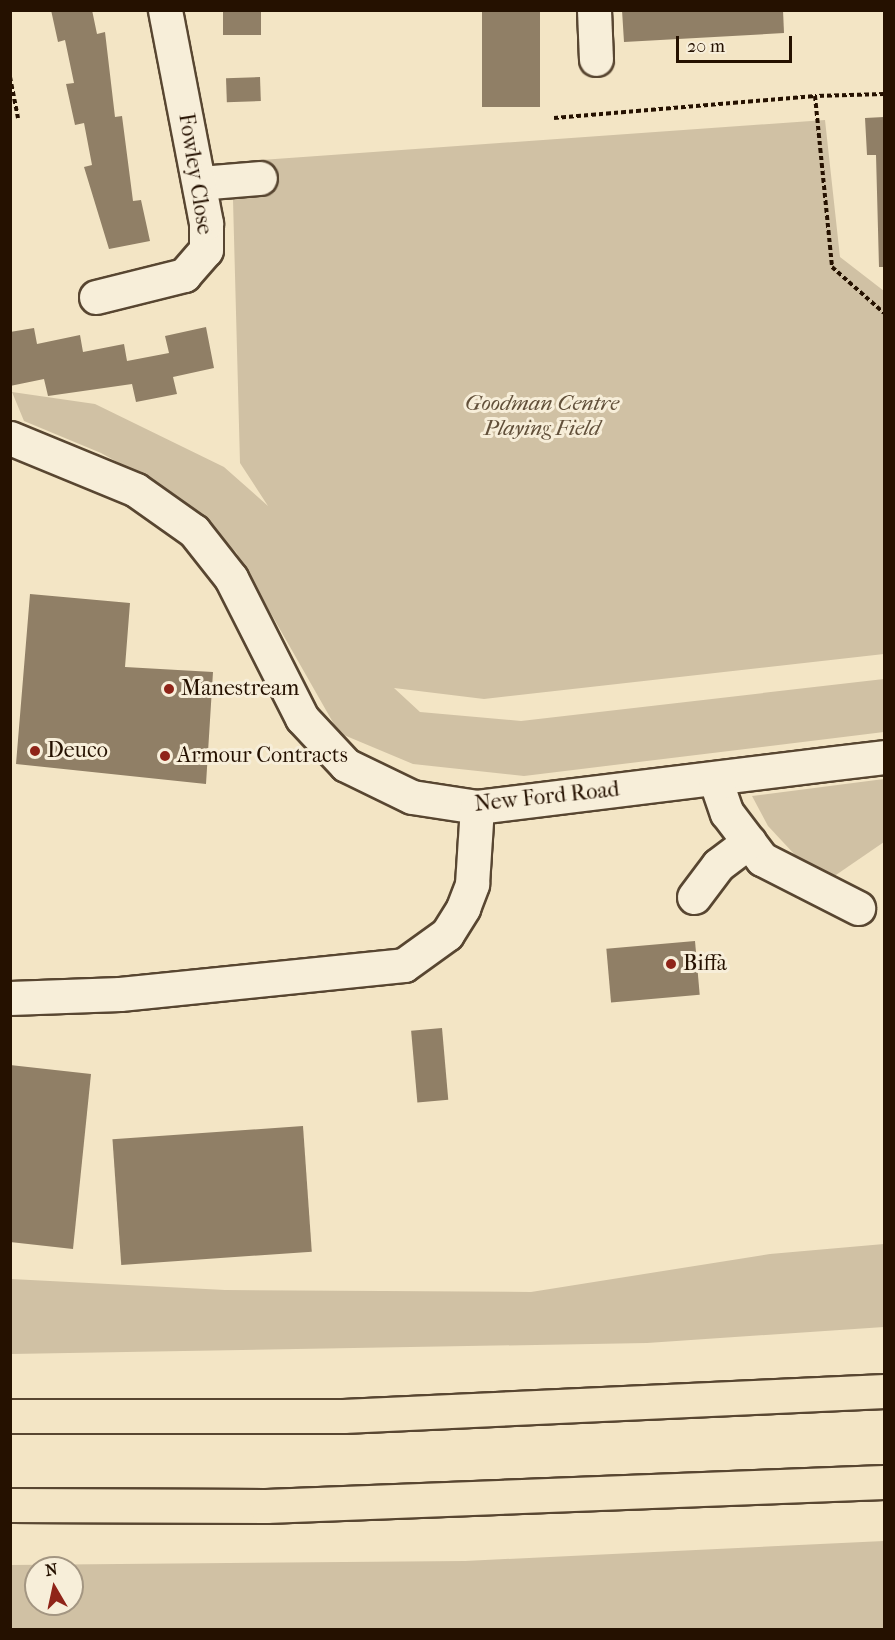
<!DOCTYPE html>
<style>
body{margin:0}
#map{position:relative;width:895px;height:1640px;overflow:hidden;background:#f3e5c5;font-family:"IM FELL French Canon",serif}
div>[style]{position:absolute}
.green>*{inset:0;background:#d0c1a4}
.building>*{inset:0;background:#907f66;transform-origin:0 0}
.path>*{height:4px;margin-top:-2px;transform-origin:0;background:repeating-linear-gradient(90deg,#251100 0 4.5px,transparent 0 7.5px)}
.roads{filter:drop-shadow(2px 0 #584631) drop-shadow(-2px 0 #584631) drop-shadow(0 2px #584631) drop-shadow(0 -2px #584631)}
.minor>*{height:33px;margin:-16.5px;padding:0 16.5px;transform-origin:16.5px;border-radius:16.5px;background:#f7eed9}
.highway>*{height:33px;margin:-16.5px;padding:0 16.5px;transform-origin:16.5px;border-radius:16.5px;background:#f3e5c5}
.dots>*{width:16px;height:16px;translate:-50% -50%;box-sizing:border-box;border:3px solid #f7eed9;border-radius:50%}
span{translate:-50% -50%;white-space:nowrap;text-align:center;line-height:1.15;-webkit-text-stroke:6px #f7eed9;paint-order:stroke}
.street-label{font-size:22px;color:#251100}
.park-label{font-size:22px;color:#614f39;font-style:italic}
.poi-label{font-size:22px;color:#251100}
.left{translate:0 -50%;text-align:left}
.frame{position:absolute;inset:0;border:12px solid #251100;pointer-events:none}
.north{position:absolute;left:24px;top:1556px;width:60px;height:60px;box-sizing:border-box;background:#f7eed9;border:2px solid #a39682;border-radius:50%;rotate:351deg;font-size:16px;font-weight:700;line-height:24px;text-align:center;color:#251100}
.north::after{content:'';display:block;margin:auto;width:21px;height:27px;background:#8f2418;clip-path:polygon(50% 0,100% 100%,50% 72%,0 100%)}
.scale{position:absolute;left:676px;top:36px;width:116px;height:27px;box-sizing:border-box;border:3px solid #251100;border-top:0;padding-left:8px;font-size:18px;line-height:21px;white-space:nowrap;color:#251100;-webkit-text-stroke:4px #f7eed9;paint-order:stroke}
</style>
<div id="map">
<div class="green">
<i style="clip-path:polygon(825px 120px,840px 257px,884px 291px,884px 654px,484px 699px,394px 688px,420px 712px,521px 721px,884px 679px,884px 732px,524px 776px,413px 764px,339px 733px,236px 552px,173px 493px,101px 453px,24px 421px,12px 392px,95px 404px,224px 467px,268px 506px,240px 463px,232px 162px)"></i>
<i style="clip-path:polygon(884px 779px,884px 842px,833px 877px,796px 856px,768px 826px,752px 796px)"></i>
<i style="clip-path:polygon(884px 1244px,884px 1327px,647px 1343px,11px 1354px,11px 1279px,225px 1290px,531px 1292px,770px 1254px)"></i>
<i style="clip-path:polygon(evenodd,884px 1541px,884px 1629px,11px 1629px,11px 1565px,465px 1561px,884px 1541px,36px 1568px,72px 1568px,72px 1604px,36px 1604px,36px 1568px)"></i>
</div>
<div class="building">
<i style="clip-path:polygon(51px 10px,92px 10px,97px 34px,105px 32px,115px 117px,122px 116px,133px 201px,141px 200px,150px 241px,109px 249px,84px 167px,92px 165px,84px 123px,75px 125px,66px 84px,74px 83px,65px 40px,58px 42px)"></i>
<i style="left:223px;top:10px;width:38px;height:25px"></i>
<i style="left:482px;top:10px;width:58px;height:97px"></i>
<i style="clip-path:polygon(622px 10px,783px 10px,784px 33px,624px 42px)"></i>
<i style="left:260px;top:77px;width:24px;height:34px;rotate:88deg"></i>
<i style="clip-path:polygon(884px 117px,884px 267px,879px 267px,876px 155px,867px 155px,865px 118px)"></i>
<i style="clip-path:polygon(206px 327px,214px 368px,173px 377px,177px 394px,136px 402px,132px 384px,48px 396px,44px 379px,10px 386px,10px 332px,34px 328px,37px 344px,80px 335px,83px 352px,124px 344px,127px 361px,169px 353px,165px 336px)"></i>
<i style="clip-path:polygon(30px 594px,130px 603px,125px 667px,213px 672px,206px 784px,16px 764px)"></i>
<i style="left:695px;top:941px;width:54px;height:89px;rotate:85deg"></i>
<i style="left:442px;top:1028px;width:72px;height:31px;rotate:85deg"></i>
<i style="clip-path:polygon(10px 1065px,91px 1074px,73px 1249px,10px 1242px)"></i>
<i style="left:303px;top:1126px;width:126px;height:191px;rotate:86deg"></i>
</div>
<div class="path">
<i style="left:10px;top:77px;width:42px;rotate:79deg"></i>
<i style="left:884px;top:94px;width:69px;rotate:178.3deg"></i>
<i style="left:815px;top:96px;width:172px;rotate:84.3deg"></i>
<i style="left:832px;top:267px;width:69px;rotate:41.5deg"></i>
<i style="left:554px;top:118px;width:262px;rotate:-4.8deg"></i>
</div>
<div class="roads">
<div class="minor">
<i style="left:594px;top:10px;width:49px;rotate:87.7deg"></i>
<i style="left:199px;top:183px;width:61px;rotate:-4.7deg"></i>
<i style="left:96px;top:297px;width:91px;rotate:-14deg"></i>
<i style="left:184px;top:275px;width:33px;rotate:-49deg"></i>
<i style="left:206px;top:250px;width:27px;rotate:-90deg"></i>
<i style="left:206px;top:223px;width:217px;rotate:-100.9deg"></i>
<i style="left:10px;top:438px;width:136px;rotate:22.4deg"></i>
<i style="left:136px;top:490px;width:71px;rotate:35.3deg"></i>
<i style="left:194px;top:531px;width:60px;rotate:51.8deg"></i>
<i style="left:231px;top:578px;width:157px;rotate:63.1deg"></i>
<i style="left:302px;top:718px;width:64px;rotate:46.9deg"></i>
<i style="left:346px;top:765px;width:73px;rotate:25.9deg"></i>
<i style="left:412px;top:797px;width:66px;rotate:8.7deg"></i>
<i style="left:477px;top:807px;width:410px;rotate:-7deg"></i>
<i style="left:715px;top:779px;width:36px;rotate:71deg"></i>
<i style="left:727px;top:813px;width:58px;rotate:52.7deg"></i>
<i style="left:762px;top:859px;width:108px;rotate:27deg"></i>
<i style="left:694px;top:897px;width:40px;rotate:-53deg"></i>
<i style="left:718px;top:865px;width:39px;rotate:-37deg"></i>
<i style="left:10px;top:998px;width:110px;rotate:-2.1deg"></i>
<i style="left:120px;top:994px;width:285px;rotate:-5.8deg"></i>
<i style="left:404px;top:965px;width:53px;rotate:-35.8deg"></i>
<i style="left:447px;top:934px;width:31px;rotate:-58deg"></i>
<i style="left:463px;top:908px;width:26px;rotate:-69deg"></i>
<i style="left:472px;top:884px;width:77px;rotate:-86.3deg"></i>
</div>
<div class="highway">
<i style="left:10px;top:1416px;width:333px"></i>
<i style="left:343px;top:1416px;width:542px;rotate:-2.65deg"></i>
<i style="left:10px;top:1505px;width:256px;rotate:0.2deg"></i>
<i style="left:266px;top:1506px;width:618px;rotate:-2.22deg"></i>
</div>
</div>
<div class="dots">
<i style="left:169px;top:689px;background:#8f2418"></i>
<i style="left:35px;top:751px;background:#8f2418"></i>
<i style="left:165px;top:756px;background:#8f2418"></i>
<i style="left:671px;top:964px;background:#8f2418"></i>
</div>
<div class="street-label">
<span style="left:195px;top:174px;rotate:81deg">Fowley Close</span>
<span style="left:547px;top:797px;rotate:-6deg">New Ford Road</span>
</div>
<div class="park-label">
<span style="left:542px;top:416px">Goodman Centre<br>Playing Field</span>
</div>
<div class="poi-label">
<span class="left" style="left:181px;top:689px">Manestream</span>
<span class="left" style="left:47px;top:751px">Deuco</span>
<span class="left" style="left:177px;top:756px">Armour Contracts</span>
<span class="left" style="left:683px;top:964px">Biffa</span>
</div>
<div class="frame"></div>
<div class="north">N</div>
<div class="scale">20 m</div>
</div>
